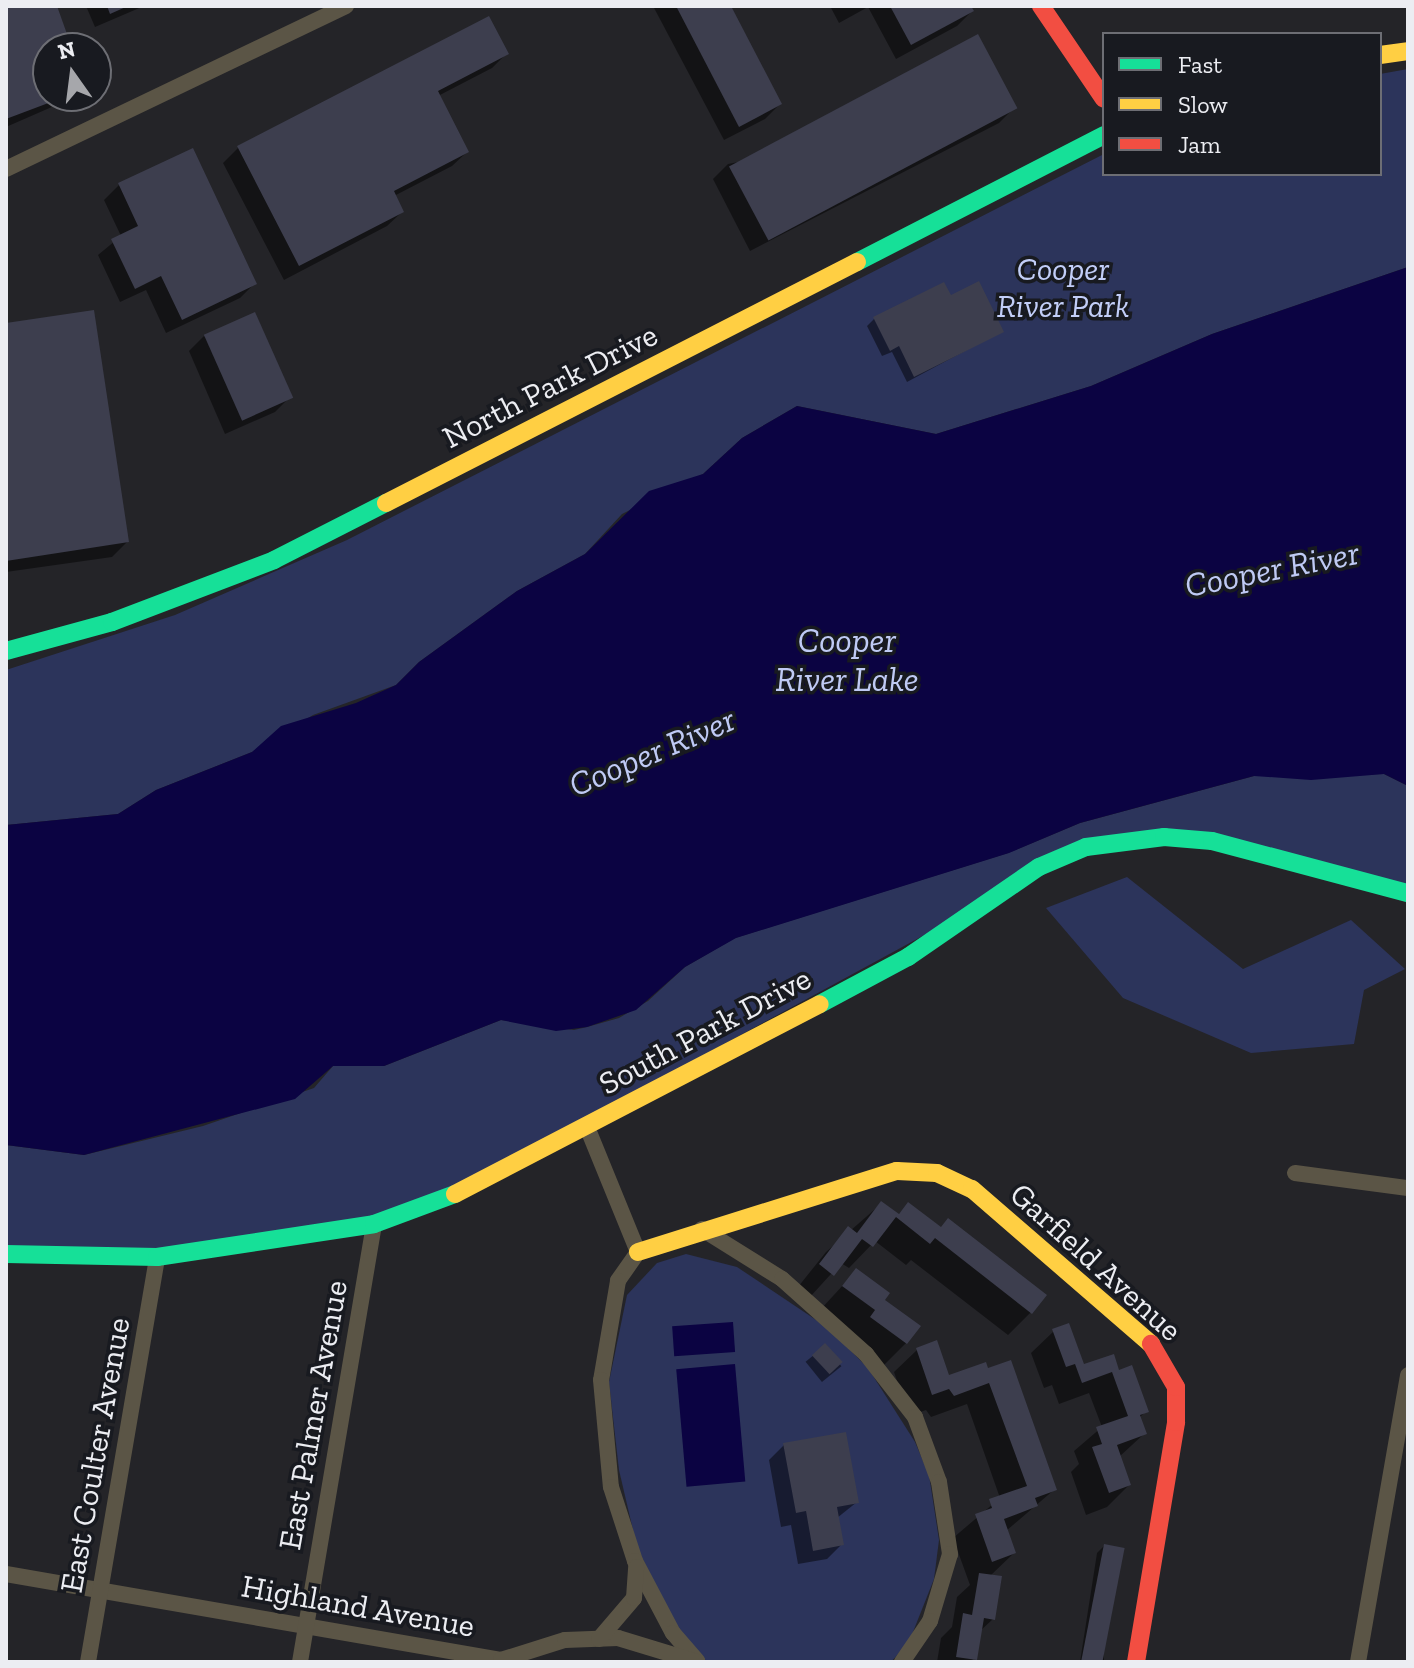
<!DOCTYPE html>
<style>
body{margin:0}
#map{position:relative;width:1414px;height:1668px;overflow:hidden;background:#242428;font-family:"Zilla Slab",serif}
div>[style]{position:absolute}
.green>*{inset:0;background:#2c345b}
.water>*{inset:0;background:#0b0342;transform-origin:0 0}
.shadow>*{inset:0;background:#0007;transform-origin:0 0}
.building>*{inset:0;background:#3d3e4e;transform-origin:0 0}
.street>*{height:16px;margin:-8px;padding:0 8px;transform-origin:8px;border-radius:8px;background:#5b5546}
.fast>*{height:18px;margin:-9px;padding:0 9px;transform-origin:9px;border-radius:9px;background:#16e098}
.slow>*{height:18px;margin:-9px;padding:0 9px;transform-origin:9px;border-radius:9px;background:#ffcf43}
.jam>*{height:18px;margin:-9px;padding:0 9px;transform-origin:9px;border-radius:9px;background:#f24e42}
span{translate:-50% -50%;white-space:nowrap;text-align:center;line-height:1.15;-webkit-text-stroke:7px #181a20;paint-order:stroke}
.park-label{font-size:32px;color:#c2cef8;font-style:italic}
.street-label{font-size:32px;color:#ecedf2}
.water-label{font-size:34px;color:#bfcaf4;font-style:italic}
.frame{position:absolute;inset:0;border:8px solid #ecedf2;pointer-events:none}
.legend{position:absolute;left:1102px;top:32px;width:280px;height:144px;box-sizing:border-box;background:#181a20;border:2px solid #6d6e74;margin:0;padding:10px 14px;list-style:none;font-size:24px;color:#ecedf2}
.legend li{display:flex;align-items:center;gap:16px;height:40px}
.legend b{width:40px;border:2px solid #6d6e74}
.north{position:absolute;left:32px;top:32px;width:80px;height:80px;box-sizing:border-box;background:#181a20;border:2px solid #6d6e74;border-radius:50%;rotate:346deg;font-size:22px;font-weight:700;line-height:32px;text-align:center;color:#ecedf2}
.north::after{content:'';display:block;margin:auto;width:28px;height:36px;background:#a6a7ab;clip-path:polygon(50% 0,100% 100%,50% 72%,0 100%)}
</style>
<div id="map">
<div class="green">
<i style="clip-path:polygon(1408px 69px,1408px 267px,1212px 334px,1091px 386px,936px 434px,797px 406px,742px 438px,703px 474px,622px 514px,585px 554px,517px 591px,419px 662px,396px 685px,313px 715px,252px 752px,156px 790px,118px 814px,6px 825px,6px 670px,175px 615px,347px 540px,1104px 154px,1104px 174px,1380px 174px,1380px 74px)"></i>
<i style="clip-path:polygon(1384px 774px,1408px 786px,1408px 893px,1212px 841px,1086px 847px,419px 1210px,225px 1249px,6px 1254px,6px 1145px,84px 1155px,203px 1126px,314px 1088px,333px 1066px,384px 1066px,501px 1020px,574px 1030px,587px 1027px,619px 1018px,648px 1001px,685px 967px,735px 938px,1008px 853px,1080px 823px,1254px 776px)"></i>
<i style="clip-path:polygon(1127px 877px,1243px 969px,1351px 920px,1405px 969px,1364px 990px,1354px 1044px,1251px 1053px,1123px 998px,1046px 908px)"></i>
<i style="clip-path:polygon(686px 1254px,737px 1267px,828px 1328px,868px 1368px,915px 1442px,929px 1475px,939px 1540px,934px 1579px,909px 1642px,891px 1662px,707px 1662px,685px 1647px,637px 1547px,619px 1470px,609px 1382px,627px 1295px,657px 1263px)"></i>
</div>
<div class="water">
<i style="clip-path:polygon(1408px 267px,1408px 786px,1384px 774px,1311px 780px,1254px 776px,1080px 823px,1009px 853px,736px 938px,685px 967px,636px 1010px,587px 1027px,556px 1031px,501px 1020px,384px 1066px,333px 1066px,295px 1099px,84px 1155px,6px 1145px,6px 825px,118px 814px,156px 790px,252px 752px,281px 726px,356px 703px,396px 685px,419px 662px,517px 591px,585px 554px,649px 491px,703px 474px,742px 438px,797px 406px,936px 434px,1091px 386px,1212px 334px)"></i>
<i style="left:733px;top:1322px;width:30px;height:61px;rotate:86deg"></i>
<i style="left:735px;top:1364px;width:118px;height:59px;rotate:85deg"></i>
</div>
<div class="shadow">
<i style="clip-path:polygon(6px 6px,55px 6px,70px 48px,48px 48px,48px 96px,77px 96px,6px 127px)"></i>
<i style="clip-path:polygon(86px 6px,144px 6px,95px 27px)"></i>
<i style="clip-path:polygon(653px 6px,729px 6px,780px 104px,765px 119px,724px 140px)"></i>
<i style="clip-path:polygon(830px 6px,969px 6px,972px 11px,957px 26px,896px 59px,868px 7px,839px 23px)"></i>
<i style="clip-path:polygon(506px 54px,492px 68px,438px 96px,467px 152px,452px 166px,394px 196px,402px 212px,387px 226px,284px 280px,223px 163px,238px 148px)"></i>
<i style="clip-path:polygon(1014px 108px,999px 123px,750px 251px,713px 179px,728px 164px)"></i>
<i style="clip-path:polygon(119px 185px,255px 283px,240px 298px,166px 333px,146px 290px,120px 302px,98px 255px,121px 236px,104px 200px)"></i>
<i style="clip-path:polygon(950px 298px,1002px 331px,907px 382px,892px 352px,882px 356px,867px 326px,874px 319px)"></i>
<i style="clip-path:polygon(6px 325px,127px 542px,112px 557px,6px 572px)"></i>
<i style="clip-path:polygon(204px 336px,290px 397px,275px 412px,225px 434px,189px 351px)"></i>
<i style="clip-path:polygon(882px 1203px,897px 1216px,908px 1205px,1031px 1312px,1008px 1335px,911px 1260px,906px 1265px,875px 1241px,849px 1268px,841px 1263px,810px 1297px,798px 1287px,826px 1252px)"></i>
<i style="clip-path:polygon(856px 1271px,882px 1300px,906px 1343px,884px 1365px,821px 1309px)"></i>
<i style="clip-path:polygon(1054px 1331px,1083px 1367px,1118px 1372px,1146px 1411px,1139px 1418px,1145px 1433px,1119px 1457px,1129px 1485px,1107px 1507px,1086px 1515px,1071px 1472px,1079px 1464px,1074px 1451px,1102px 1427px,1089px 1393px,1059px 1404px,1052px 1385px,1044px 1388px,1031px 1353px)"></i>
<i style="left:825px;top:1346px;width:26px;height:25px;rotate:51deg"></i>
<i style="clip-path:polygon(917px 1350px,948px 1377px,984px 1364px,1055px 1489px,1006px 1531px,1014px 1553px,990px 1576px,993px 1619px,979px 1632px,972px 1662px,937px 1662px,941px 1638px,952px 1627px,957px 1597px,970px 1585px,953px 1538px,1000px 1498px,967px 1404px,931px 1417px,926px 1410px,909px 1416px,894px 1372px)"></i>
<i style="clip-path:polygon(784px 1445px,857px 1502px,837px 1518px,842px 1544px,827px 1559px,798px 1564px,791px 1525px,781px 1527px,769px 1460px)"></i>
<i style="clip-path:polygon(1104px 1546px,1104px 1662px,1080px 1662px,1097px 1553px)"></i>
</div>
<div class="building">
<i style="clip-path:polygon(6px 6px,57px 6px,72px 48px,48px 48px,48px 96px,67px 96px,6px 119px)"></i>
<i style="clip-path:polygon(107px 6px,128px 6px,110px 14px)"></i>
<i style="clip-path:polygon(676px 6px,731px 6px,782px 104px,739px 127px)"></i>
<i style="clip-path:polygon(890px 6px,971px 6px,974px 11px,911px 45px)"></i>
<i style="clip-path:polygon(489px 16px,509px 54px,438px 91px,469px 152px,394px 191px,404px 212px,299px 266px,237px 146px)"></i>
<i style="left:978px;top:34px;width:84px;height:282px;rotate:62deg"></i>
<i style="clip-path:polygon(193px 148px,257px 284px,182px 320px,161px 276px,135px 289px,111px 239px,138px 226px,118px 183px)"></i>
<i style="clip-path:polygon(979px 281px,1004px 332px,914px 377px,899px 346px,890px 351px,873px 317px,944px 282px,951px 295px)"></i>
<i style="clip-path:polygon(94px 310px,129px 542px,6px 561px,6px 323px)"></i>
<i style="left:255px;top:312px;width:94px;height:56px;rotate:66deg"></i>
<i style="clip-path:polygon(881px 1201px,899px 1214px,908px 1202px,941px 1227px,948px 1218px,1047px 1295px,1032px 1314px,935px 1238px,930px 1244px,896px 1217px,873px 1247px,862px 1239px,834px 1276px,819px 1264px,848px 1226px,857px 1233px)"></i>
<i style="clip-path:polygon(856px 1268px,890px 1293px,885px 1300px,921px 1326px,907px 1344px,870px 1317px,875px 1310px,842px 1286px)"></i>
<i style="clip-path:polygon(1069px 1323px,1084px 1364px,1114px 1354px,1119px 1370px,1132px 1365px,1149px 1412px,1140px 1415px,1147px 1434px,1117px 1445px,1131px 1485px,1109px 1493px,1092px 1447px,1102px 1444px,1096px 1427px,1128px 1416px,1112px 1372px,1082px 1383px,1075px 1364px,1066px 1367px,1052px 1329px)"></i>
<i style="clip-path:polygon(937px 1340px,949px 1375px,986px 1362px,988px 1368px,1011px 1360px,1057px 1490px,1035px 1498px,1038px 1506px,1004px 1519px,1016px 1553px,992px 1562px,975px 1514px,992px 1508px,989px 1499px,1027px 1486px,989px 1383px,954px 1396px,949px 1389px,932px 1395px,916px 1348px)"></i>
<i style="left:825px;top:1343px;width:26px;height:18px;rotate:47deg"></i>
<i style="clip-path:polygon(846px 1432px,859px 1503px,837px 1507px,844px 1545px,813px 1551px,806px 1511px,796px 1513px,783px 1443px)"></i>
<i style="left:1104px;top:1544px;width:21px;height:120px;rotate:11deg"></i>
<i style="clip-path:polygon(979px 1573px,1002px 1576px,995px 1620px,984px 1618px,977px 1660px,956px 1657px,963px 1613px,972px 1615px)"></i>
</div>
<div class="street">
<i style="left:6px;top:169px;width:377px;rotate:-25.6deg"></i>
<i style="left:587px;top:1127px;width:135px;rotate:67.8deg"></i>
<i style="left:638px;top:1252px;width:35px;rotate:125deg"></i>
<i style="left:618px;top:1281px;width:100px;rotate:99.7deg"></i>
<i style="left:601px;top:1380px;width:107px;rotate:84.7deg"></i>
<i style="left:611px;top:1487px;width:78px;rotate:72deg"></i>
<i style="left:635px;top:1561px;width:81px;rotate:62.2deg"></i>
<i style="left:673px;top:1633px;width:37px;rotate:49deg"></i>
<i style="left:1295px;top:1173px;width:114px;rotate:7.6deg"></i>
<i style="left:702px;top:1229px;width:94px;rotate:32deg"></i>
<i style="left:782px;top:1279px;width:113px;rotate:41.8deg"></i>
<i style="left:866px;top:1354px;width:80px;rotate:52.1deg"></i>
<i style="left:915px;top:1417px;width:69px;rotate:69.7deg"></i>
<i style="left:939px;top:1482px;width:73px;rotate:81.3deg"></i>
<i style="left:950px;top:1554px;width:70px;rotate:106.6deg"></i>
<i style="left:930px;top:1621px;width:50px;rotate:124.3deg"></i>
<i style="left:6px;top:1574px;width:502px;rotate:9.86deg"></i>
<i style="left:501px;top:1660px;width:67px;rotate:-17.4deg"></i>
<i style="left:565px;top:1640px;width:53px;rotate:-2.2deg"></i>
<i style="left:618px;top:1638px;width:83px;rotate:16.9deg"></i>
<i style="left:599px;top:1639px;width:54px;rotate:-49.5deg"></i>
<i style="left:634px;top:1598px;width:31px;rotate:-86deg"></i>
<i style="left:88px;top:1662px;width:411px;rotate:-80.3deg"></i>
<i style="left:300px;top:1662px;width:444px;rotate:-80.4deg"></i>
<i style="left:1358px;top:1662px;width:291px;rotate:-80.1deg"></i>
</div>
<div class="fast">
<i style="left:857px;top:262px;width:278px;rotate:-27.2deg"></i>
<i style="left:6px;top:651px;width:110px;rotate:-15.3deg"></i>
<i style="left:112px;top:622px;width:173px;rotate:-20.9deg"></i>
<i style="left:274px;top:560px;width:126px;rotate:-27deg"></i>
<i style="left:820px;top:1004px;width:100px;rotate:-28.1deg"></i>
<i style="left:908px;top:957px;width:159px;rotate:-34.5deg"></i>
<i style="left:1039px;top:867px;width:51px;rotate:-23.1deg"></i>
<i style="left:1086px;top:847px;width:79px;rotate:-7.3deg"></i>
<i style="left:1164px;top:837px;width:48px;rotate:4.8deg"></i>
<i style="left:1212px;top:841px;width:203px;rotate:14.9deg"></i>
<i style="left:6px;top:1254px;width:151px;rotate:1.1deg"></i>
<i style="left:157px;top:1257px;width:219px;rotate:-8.6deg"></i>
<i style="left:374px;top:1224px;width:86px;rotate:-20.3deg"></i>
</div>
<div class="slow">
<i style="left:1380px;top:55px;width:28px;rotate:-8deg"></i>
<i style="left:386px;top:503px;width:529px;rotate:-27.1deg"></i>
<i style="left:455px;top:1194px;width:411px;rotate:-27.5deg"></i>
<i style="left:638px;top:1252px;width:271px;rotate:-17.4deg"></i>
<i style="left:897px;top:1171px;width:40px;rotate:2.9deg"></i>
<i style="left:937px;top:1173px;width:38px;rotate:25deg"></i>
<i style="left:972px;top:1189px;width:237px;rotate:40.9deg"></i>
</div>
<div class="jam">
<i style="left:1041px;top:6px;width:112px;rotate:55.9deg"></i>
<i style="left:1136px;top:1662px;width:243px;rotate:-80.5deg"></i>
<i style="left:1176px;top:1422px;width:35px;rotate:-90deg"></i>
<i style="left:1176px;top:1387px;width:50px;rotate:-120.2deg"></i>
</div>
<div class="park-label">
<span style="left:1063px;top:288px">Cooper<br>River Park</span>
</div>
<div class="street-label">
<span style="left:550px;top:386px;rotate:-27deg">North Park Drive</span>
<span style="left:705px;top:1031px;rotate:-28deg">South Park Drive</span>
<span style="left:1096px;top:1262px;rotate:42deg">Garfield Avenue</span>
<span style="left:313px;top:1415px;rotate:-80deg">East Palmer Avenue</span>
<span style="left:95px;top:1455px;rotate:-80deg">East Coulter Avenue</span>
<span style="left:358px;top:1606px;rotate:10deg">Highland Avenue</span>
</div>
<div class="water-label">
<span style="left:1272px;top:569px;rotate:-11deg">Cooper River</span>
<span style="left:847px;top:660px">Cooper<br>River Lake</span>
<span style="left:652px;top:752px;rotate:-23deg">Cooper River</span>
</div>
<div class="frame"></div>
<ul class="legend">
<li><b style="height:10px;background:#16e098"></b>Fast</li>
<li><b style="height:10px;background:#ffcf43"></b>Slow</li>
<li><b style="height:10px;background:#f24e42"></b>Jam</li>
</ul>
<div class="north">N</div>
</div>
